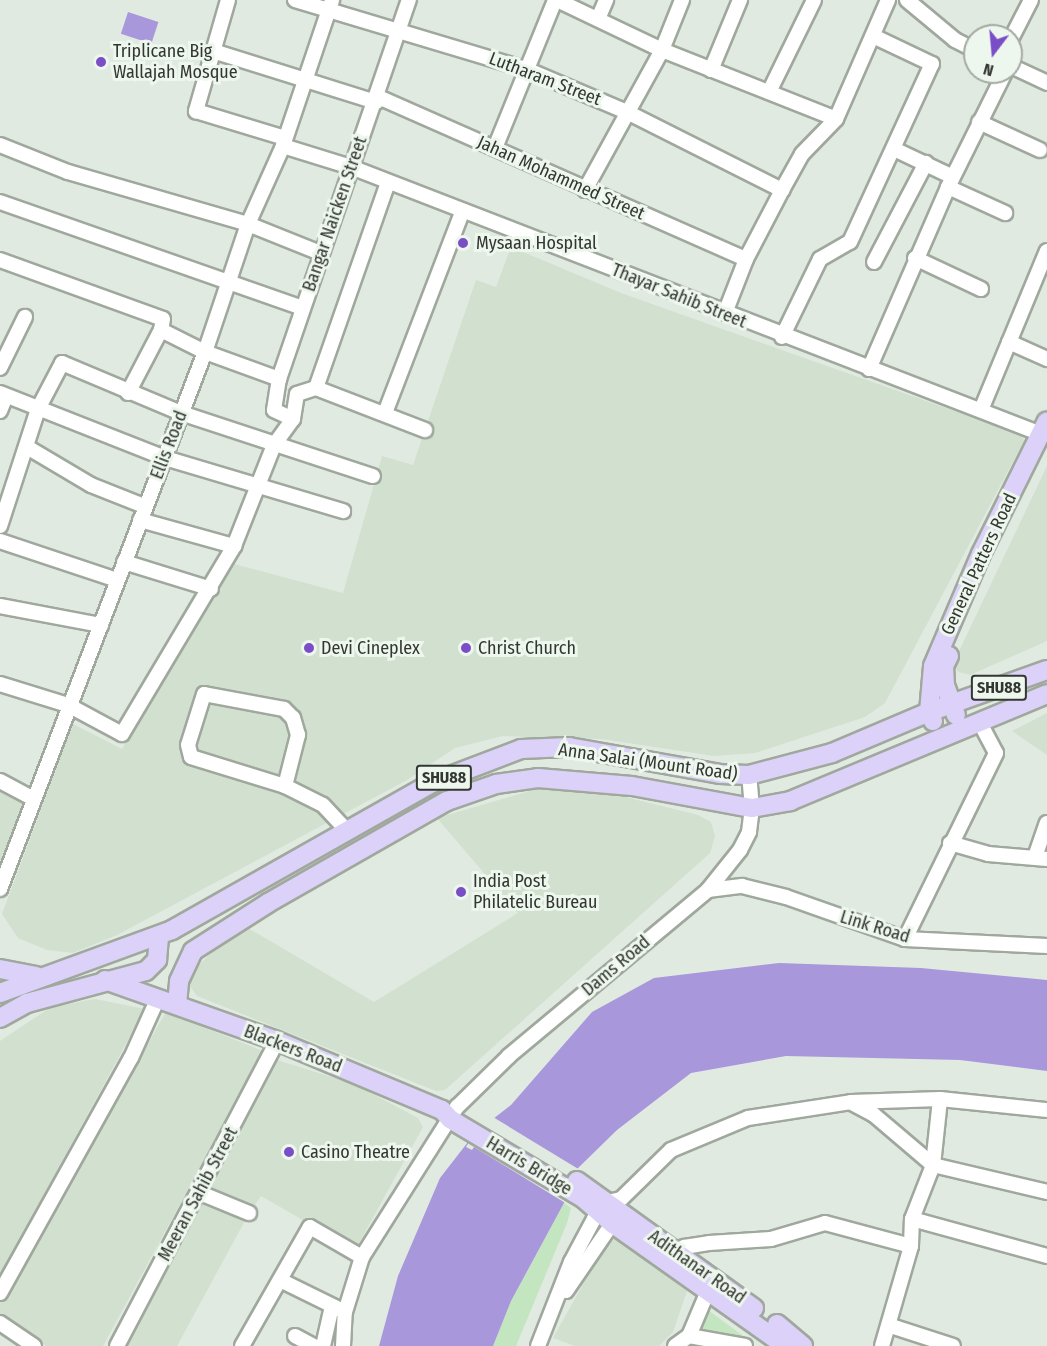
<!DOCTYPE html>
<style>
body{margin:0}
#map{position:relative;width:1047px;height:1346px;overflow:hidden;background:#e1eae0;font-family:"Fira Sans Condensed",sans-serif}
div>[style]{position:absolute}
.built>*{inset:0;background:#d1e0cf}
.green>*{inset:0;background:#c3e5bf}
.water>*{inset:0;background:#a997db;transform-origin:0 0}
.pier>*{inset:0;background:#e1eae0}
.roads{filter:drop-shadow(2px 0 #a0a89e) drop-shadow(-2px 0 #a0a89e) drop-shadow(0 2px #a0a89e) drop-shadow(0 -2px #a0a89e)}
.minor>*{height:14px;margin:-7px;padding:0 7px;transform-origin:7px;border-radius:7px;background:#fff}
.major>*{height:18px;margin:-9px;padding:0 9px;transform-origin:9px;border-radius:9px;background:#dcd2f9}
.dots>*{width:16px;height:16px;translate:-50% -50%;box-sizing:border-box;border:3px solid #eef7ed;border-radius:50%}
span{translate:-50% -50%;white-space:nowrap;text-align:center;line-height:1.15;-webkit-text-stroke:6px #eef7ed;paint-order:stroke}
.shield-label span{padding:2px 4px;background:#eef7ed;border:2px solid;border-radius:4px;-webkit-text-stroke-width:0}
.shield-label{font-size:16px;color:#333732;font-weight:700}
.poi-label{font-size:18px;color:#333732}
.left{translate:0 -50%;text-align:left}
.street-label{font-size:18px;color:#333732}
.north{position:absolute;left:963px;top:24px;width:60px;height:60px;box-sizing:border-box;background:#eef7ed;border:2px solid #a3aaa2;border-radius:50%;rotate:196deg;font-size:16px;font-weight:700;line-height:24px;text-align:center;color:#333732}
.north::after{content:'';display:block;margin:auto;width:21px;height:27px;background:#7a4ec6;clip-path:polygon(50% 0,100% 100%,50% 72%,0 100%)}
</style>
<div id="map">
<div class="built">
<i style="clip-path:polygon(511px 247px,621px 293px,1022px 435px,1024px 441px,885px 703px,865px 717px,755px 753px,714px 756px,602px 739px,503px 736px,455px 748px,407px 780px,117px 935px,73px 953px,47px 950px,18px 938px,2px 914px,73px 724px,122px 749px,234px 564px,343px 593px,382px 456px,413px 465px,476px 280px,496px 287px)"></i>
<i style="clip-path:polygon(1047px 466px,1047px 641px,970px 675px,959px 672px,952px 666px)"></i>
<i style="clip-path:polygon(1047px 713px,1047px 755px,1012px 731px)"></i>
<i style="clip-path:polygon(0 787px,24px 805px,0 862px)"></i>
<i style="clip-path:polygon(537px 789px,597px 790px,698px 815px,711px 822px,715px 836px,710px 853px,445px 1090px,436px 1091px,197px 996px,189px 985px,193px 971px,216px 948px,248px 928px,374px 1002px,518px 913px,437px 818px)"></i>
<i style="clip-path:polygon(95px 999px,145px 1009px,0 1275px,0 1041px,51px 1007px)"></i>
<i style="clip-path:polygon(166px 1012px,263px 1051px,103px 1346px,46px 1346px,0 1318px,0 1303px)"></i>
<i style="clip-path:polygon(274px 1059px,354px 1084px,418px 1118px,423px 1127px,355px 1250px,261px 1196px,254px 1206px,206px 1187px)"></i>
<i style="clip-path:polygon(201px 1199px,247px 1217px,177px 1346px,120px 1346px)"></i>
<i style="clip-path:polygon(619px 1235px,682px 1278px,687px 1291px,673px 1332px,659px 1346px,575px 1346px,553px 1338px,601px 1252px)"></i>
</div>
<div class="green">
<i style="clip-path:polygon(564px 1203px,571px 1208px,567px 1223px,516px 1346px,493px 1346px,511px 1301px)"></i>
<i style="clip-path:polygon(705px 1308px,746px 1338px,697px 1329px)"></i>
</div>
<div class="water">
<i style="left:128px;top:12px;width:32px;height:23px;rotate:18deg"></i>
<i style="clip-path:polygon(779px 963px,921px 968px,1047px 980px,1047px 1071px,960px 1060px,786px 1056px,691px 1073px,617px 1130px,574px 1172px,564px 1203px,511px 1301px,493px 1346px,379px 1346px,398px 1276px,440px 1178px,475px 1133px,511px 1105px,592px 1012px,654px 978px)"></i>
</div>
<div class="pier">
<i style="clip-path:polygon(493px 1117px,580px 1170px,567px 1204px,474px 1147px,472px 1150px,466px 1147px,478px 1127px)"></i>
</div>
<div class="roads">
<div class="minor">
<i style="left:228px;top:0;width:116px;rotate:106.1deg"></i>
<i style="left:196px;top:111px;width:93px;rotate:16.9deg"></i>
<i style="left:295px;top:0;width:243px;rotate:16.7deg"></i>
<i style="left:528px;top:70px;width:108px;rotate:23deg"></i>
<i style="left:627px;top:112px;width:174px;rotate:26.7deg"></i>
<i style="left:557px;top:0;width:116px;rotate:25.5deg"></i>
<i style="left:662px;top:50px;width:187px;rotate:21.6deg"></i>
<i style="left:907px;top:0;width:62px;rotate:39.8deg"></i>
<i style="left:955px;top:40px;width:22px;rotate:27deg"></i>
<i style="left:598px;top:19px;width:21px;rotate:-67deg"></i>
<i style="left:1011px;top:39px;width:44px;rotate:-62.9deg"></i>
<i style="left:213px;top:51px;width:171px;rotate:17.4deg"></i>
<i style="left:1011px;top:66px;width:40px;rotate:25deg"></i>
<i style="left:711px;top:70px;width:76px;rotate:-67.5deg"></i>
<i style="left:769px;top:92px;width:102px;rotate:-63.9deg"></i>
<i style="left:376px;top:96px;width:404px;rotate:23.8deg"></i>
<i style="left:979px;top:122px;width:67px;rotate:24.7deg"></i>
<i style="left:0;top:145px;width:73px;rotate:21.7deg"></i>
<i style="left:68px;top:172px;width:187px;rotate:16.1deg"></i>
<i style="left:248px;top:224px;width:78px;rotate:21.9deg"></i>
<i style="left:283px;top:146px;width:71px;rotate:17.2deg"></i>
<i style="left:351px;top:167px;width:740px;rotate:21.15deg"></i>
<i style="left:495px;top:148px;width:160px;rotate:-67.9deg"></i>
<i style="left:894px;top:149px;width:65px;rotate:25.4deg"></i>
<i style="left:948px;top:187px;width:63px;rotate:24.5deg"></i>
<i style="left:585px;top:190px;width:160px;rotate:-61.2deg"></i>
<i style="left:662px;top:50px;width:54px;rotate:-68.2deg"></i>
<i style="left:0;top:202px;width:321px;rotate:19.3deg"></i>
<i style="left:915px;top:258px;width:73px;rotate:25.2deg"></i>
<i style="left:0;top:260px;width:173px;rotate:19.9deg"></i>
<i style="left:163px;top:319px;width:11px;rotate:100deg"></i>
<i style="left:161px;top:330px;width:49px;rotate:26.6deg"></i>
<i style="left:205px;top:352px;width:79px;rotate:20deg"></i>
<i style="left:874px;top:262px;width:112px;rotate:-62.3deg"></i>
<i style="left:725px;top:313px;width:58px;rotate:-68.7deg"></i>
<i style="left:746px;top:259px;width:78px;rotate:-62.4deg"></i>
<i style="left:782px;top:190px;width:41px;rotate:-60.9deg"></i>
<i style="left:802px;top:154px;width:49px;rotate:-45.8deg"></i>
<i style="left:836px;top:119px;width:130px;rotate:-66.4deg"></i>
<i style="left:782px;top:337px;width:87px;rotate:-64deg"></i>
<i style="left:820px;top:259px;width:34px;rotate:-30deg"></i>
<i style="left:850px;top:242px;width:196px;rotate:-65.3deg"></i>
<i style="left:932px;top:64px;width:65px;rotate:-154.6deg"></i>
<i style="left:1009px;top:342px;width:42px;rotate:24.1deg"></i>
<i style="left:0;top:368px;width:57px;rotate:-63.9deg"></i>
<i style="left:869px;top:369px;width:198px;rotate:-66.5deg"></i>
<i style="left:948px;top:187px;width:128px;rotate:-63.6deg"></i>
<i style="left:316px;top:388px;width:218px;rotate:-70.7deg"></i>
<i style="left:0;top:393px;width:177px;rotate:21.5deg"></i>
<i style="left:165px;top:458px;width:186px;rotate:16.6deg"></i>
<i style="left:128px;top:393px;width:71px;rotate:-62.4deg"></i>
<i style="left:981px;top:410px;width:172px;rotate:-67.5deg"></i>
<i style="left:0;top:411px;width:16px;rotate:-68deg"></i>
<i style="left:385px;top:413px;width:217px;rotate:-69deg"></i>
<i style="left:293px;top:419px;width:21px;rotate:-155deg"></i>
<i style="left:274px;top:410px;width:31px;rotate:-81deg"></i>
<i style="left:279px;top:379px;width:401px;rotate:-71.1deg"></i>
<i style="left:27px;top:447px;width:74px;rotate:30.7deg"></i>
<i style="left:91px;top:485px;width:57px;rotate:21.6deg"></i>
<i style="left:140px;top:520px;width:98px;rotate:15.5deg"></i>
<i style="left:0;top:526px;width:123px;rotate:-72deg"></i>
<i style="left:38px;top:409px;width:52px;rotate:-62.4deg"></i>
<i style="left:62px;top:363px;width:129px;rotate:22.8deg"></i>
<i style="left:181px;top:413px;width:202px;rotate:18.2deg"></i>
<i style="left:0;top:541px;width:123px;rotate:18.4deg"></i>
<i style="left:124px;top:562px;width:91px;rotate:17.2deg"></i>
<i style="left:0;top:606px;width:103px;rotate:10.7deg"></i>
<i style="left:0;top:684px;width:71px;rotate:17.2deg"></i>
<i style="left:68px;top:705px;width:61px;rotate:28.2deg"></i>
<i style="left:122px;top:734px;width:219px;rotate:-59.2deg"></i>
<i style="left:234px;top:546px;width:109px;rotate:-68.4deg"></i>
<i style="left:274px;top:445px;width:32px;rotate:-54deg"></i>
<i style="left:293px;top:419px;width:25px;rotate:-81deg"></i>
<i style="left:297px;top:394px;width:20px;rotate:-18deg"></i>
<i style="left:316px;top:388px;width:117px;rotate:21.1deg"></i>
<i style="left:0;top:781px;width:38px;rotate:28deg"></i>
<i style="left:285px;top:786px;width:53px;rotate:-75.7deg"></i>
<i style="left:298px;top:735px;width:18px;rotate:-106deg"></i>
<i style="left:293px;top:718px;width:13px;rotate:-135deg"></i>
<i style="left:284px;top:709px;width:81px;rotate:-169.4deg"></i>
<i style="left:204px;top:694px;width:53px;rotate:107.4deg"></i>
<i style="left:188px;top:745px;width:12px;rotate:76deg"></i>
<i style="left:191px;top:757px;width:98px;rotate:17.1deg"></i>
<i style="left:285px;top:786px;width:42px;rotate:26.6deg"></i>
<i style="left:323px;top:805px;width:35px;rotate:47deg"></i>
<i style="left:950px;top:843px;width:40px;rotate:16deg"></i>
<i style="left:988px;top:854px;width:59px;rotate:4.8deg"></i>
<i style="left:1035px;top:857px;width:36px;rotate:-71deg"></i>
<i style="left:0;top:889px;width:575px;rotate:-69.11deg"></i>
<i style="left:205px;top:352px;width:135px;rotate:-71.4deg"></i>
<i style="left:248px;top:224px;width:85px;rotate:-65.8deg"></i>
<i style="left:283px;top:146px;width:154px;rotate:-71.4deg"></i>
<i style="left:708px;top:890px;width:34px;rotate:-7deg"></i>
<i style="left:742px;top:886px;width:45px;rotate:14deg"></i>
<i style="left:786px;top:897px;width:126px;rotate:19.4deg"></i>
<i style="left:905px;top:939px;width:142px;rotate:2.8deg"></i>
<i style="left:905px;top:939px;width:207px;rotate:-63.9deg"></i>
<i style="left:996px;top:753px;width:36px;rotate:-118deg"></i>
<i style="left:852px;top:1103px;width:24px;rotate:28deg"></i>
<i style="left:873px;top:1114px;width:79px;rotate:40.4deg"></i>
<i style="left:933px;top:1165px;width:117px;rotate:13.3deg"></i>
<i style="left:200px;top:1193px;width:53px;rotate:22.2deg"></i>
<i style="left:912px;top:1219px;width:140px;rotate:15.3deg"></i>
<i style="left:679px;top:1253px;width:8px;rotate:-50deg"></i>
<i style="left:684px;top:1247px;width:25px;rotate:-9deg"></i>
<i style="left:709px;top:1243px;width:62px;rotate:-3.7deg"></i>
<i style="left:771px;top:1239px;width:56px;rotate:-16.5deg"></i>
<i style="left:825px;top:1223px;width:89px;rotate:15deg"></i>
<i style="left:280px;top:1280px;width:72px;rotate:26.2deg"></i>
<i style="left:566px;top:1291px;width:88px;rotate:-55.6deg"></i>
<i style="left:0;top:1293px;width:269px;rotate:-60.9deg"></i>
<i style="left:131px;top:1058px;width:66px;rotate:-65.8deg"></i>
<i style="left:0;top:1323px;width:41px;rotate:34.1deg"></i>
<i style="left:891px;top:1326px;width:65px;rotate:17.9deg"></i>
<i style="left:295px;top:1336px;width:21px;rotate:28deg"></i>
<i style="left:689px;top:1336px;width:49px;rotate:-67.1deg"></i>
<i style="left:117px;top:1346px;width:344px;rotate:-62.3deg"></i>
<i style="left:242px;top:1346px;width:137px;rotate:-60.3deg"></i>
<i style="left:310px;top:1227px;width:60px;rotate:30deg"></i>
<i style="left:323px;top:1346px;width:41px;rotate:-77.3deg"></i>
<i style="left:343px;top:1346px;width:34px;rotate:-87deg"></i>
<i style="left:345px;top:1312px;width:58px;rotate:-72.8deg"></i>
<i style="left:362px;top:1257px;width:178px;rotate:-57.7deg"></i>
<i style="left:457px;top:1107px;width:73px;rotate:-44.4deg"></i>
<i style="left:509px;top:1056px;width:259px;rotate:-39.8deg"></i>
<i style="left:708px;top:890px;width:51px;rotate:-51.3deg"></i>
<i style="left:740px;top:850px;width:20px;rotate:-63deg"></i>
<i style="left:749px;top:832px;width:24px;rotate:-83deg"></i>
<i style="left:752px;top:808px;width:33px;rotate:-95deg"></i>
<i style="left:538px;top:1346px;width:90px;rotate:-68.6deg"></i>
<i style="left:571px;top:1262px;width:49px;rotate:-61.9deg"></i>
<i style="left:594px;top:1219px;width:22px;rotate:-51deg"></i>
<i style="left:608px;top:1202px;width:13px;rotate:-13deg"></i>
<i style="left:621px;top:1199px;width:70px;rotate:-44.4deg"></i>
<i style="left:671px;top:1150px;width:83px;rotate:-22.6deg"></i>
<i style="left:748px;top:1118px;width:104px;rotate:-8.8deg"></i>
<i style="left:851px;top:1102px;width:89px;rotate:-1.9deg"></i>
<i style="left:940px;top:1099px;width:108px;rotate:5.9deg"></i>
<i style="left:675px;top:1346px;width:17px;rotate:-36deg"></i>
<i style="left:689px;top:1336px;width:57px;rotate:10.1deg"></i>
<i style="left:882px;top:1346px;width:104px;rotate:-73.8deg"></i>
<i style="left:911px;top:1246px;width:27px;rotate:-88deg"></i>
<i style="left:912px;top:1219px;width:58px;rotate:-68.7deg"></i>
<i style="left:933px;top:1165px;width:66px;rotate:-83.9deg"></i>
</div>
<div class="major">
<i style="left:949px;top:656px;width:11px;rotate:117deg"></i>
<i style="left:944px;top:666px;width:19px;rotate:87deg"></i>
<i style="left:945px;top:685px;width:32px;rotate:70deg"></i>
<i style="left:933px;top:721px;width:10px;rotate:-114deg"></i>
<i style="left:929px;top:712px;width:46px;rotate:-85deg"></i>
<i style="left:933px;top:666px;width:122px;rotate:-66.8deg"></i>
<i style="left:981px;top:554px;width:148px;rotate:-63.6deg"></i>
<i style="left:0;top:969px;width:37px;rotate:11deg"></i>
<i style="left:105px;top:980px;width:182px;rotate:19.5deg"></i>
<i style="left:277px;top:1041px;width:179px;rotate:22.7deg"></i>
<i style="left:442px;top:1110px;width:12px;rotate:48deg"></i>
<i style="left:450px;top:1119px;width:156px;rotate:30.8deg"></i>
<i style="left:584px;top:1199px;width:38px;rotate:41deg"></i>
<i style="left:613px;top:1224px;width:211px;rotate:35.3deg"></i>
<i style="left:0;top:993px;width:183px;rotate:-20.1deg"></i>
<i style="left:172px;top:930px;width:299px;rotate:-29.5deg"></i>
<i style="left:432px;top:783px;width:95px;rotate:-20.9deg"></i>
<i style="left:521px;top:749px;width:48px;rotate:-2.4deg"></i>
<i style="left:569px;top:747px;width:153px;rotate:10.1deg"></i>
<i style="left:720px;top:774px;width:29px;rotate:2deg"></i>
<i style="left:749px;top:775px;width:86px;rotate:-14.8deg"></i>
<i style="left:832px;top:753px;width:105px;rotate:-22.9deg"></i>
<i style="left:929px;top:712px;width:125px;rotate:-19.6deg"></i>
<i style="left:177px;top:1005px;width:24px;rotate:-85deg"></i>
<i style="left:179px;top:981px;width:33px;rotate:-65deg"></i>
<i style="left:193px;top:951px;width:89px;rotate:-32.6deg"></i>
<i style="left:268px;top:903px;width:206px;rotate:-29.7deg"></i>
<i style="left:447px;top:801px;width:52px;rotate:-19.1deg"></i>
<i style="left:496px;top:784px;width:42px;rotate:-8.1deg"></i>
<i style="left:538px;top:778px;width:94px;rotate:4.9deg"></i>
<i style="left:632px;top:786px;width:122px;rotate:10.4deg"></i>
<i style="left:752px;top:808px;width:39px;rotate:-10deg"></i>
<i style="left:790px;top:801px;width:278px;rotate:-22.6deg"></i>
<i style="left:0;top:1018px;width:31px;rotate:-29deg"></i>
<i style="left:27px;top:1003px;width:123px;rotate:-15.1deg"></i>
<i style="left:146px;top:971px;width:16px;rotate:-45deg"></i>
<i style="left:157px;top:960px;width:24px;rotate:-85deg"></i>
<i style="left:577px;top:1181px;width:218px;rotate:35.7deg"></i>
<i style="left:777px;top:1324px;width:34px;rotate:40deg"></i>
</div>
</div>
<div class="dots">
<i style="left:101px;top:62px;background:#7a4ec6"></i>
<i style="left:463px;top:243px;background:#7a4ec6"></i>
<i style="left:309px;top:648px;background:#7a4ec6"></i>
<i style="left:466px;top:648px;background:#7a4ec6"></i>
<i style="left:461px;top:892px;background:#7a4ec6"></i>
<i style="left:289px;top:1152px;background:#7a4ec6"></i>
</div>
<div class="shield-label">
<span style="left:999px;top:688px">SHU88</span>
<span style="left:444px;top:778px">SHU88</span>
</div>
<div class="poi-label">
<span class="left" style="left:113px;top:62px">Triplicane Big<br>Wallajah Mosque</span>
<span class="left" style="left:476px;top:243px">Mysaan Hospital</span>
<span class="left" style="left:321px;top:648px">Devi Cineplex</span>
<span class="left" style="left:478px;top:648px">Christ Church</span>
<span class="left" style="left:473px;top:892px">India Post<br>Philatelic Bureau</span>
<span class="left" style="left:301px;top:1152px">Casino Theatre</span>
</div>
<div class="street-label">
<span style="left:545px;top:79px;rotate:21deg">Lutharam Street</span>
<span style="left:561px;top:178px;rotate:24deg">Jahan Mohammed Street</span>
<span style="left:335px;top:214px;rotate:-71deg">Bangar Naicken Street</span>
<span style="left:679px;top:296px;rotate:22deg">Thayar Sahib Street</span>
<span style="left:169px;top:445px;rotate:-69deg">Ellis Road</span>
<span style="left:979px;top:564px;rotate:-65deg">General Patters Road</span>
<span style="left:648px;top:762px;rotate:8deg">Anna Salai (Mount Road)</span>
<span style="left:875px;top:927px;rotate:17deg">Link Road</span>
<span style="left:616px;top:966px;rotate:-40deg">Dams Road</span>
<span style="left:293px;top:1049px;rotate:21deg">Blackers Road</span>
<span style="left:529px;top:1166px;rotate:31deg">Harris Bridge</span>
<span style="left:198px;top:1194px;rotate:-62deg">Meeran Sahib Street</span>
<span style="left:697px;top:1267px;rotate:35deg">Adithanar Road</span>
</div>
<div class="north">N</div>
</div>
